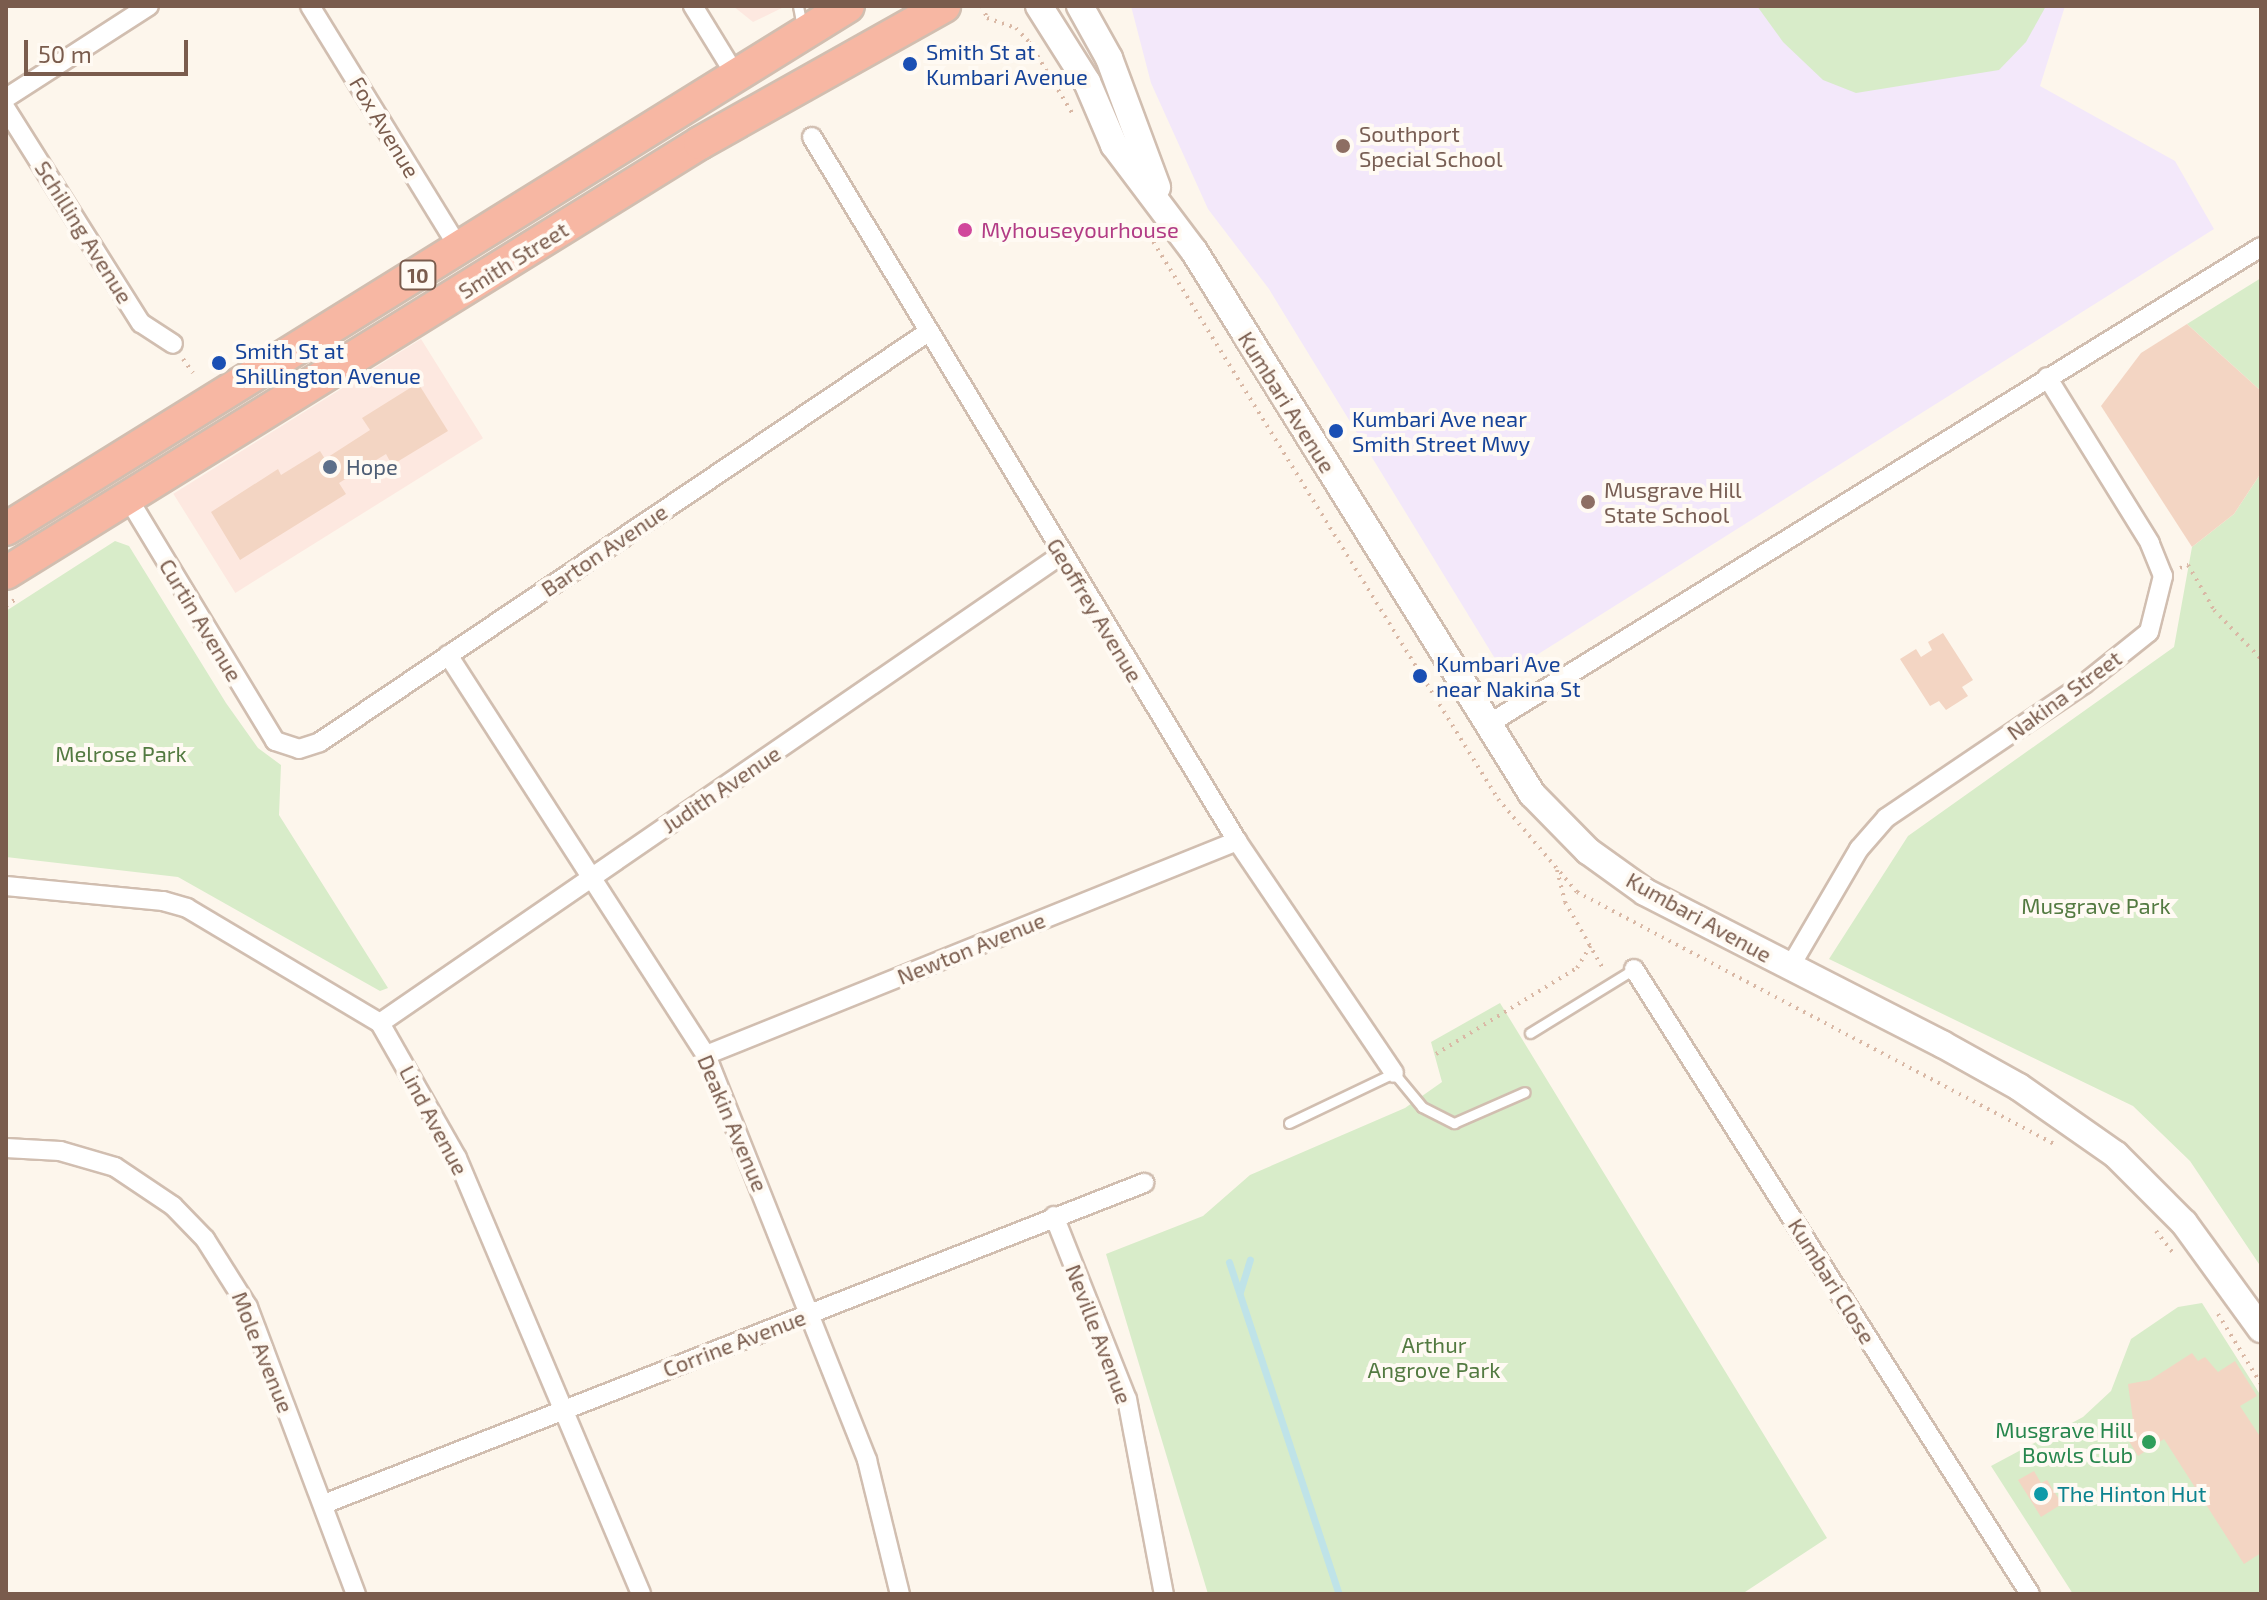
<!DOCTYPE html>
<style>
body{margin:0}
#map{position:relative;width:2267px;height:1600px;overflow:hidden;background:#fdf6ec;font-family:"Exo 2",sans-serif}
div>[style]{position:absolute}
.commercial>*{inset:0;background:#fde8e0;transform-origin:0 0}
.education>*{inset:0;background:#f3e8fa}
.green>*{inset:0;background:#d8ecc9}
.stream>*{height:7px;margin:-3.5px;padding:0 3.5px;transform-origin:3.5px;border-radius:3.5px;background:#bfe3e8}
.building>*{inset:0;background:#f3d5c3}
.path>*{height:4px;margin-top:-2px;transform-origin:0;background:repeating-linear-gradient(90deg,#d9b8a5 0 2px,transparent 0 8px)}
.roads{filter:drop-shadow(2px 0 #d1beb0) drop-shadow(-2px 0 #d1beb0) drop-shadow(0 2px #d1beb0) drop-shadow(0 -2px #d1beb0)}
.lane>*{height:9px;margin:-4.5px;padding:0 4.5px;transform-origin:4.5px;border-radius:4.5px;background:#fff}
.street>*{height:18px;margin:-9px;padding:0 9px;transform-origin:9px;border-radius:9px;background:#fff}
.secondary>*{height:26px;margin:-13px;padding:0 13px;transform-origin:13px;border-radius:13px;background:#fff}
.highway>*{height:32px;margin:-16px;padding:0 16px;transform-origin:16px;border-radius:16px;background:#f7b7a3}
.dots>*{width:22px;height:22px;translate:-50% -50%;box-sizing:border-box;border:4px solid #fffaf3;border-radius:50%}
span{translate:-50% -50%;white-space:nowrap;text-align:center;line-height:1.15;-webkit-text-stroke:8px #fffaf3;paint-order:stroke}
.shield-label span{padding:2px 6px;background:#fffaf3;border:2px solid;border-radius:6px;-webkit-text-stroke-width:0}
.shield-label{font-size:20px;color:#7a5c4d;font-weight:700}
.transit-label{font-size:22px;color:#164399}
.left{translate:0 -50%;text-align:left}
.street-label{font-size:22px;color:#7a5c4d}
.education-label{font-size:22px;color:#785e54}
.hotel-label{font-size:22px;color:#b23c85}
.service-label{font-size:22px;color:#4e5e75}
.park-label{font-size:22px;color:#537a41}
.leisure-label{font-size:22px;color:#27864d}
.right{translate:-100% -50%;text-align:right}
.culture-label{font-size:22px;color:#0d838f}
.frame{position:absolute;inset:0;border:8px solid #7a5c4d;pointer-events:none}
.scale{position:absolute;left:24px;top:40px;width:164px;height:36px;box-sizing:border-box;border:4px solid #7a5c4d;border-top:0;padding-left:10px;font-size:24px;line-height:28px;white-space:nowrap;color:#7a5c4d;-webkit-text-stroke:6px #fffaf3;paint-order:stroke}
</style>
<div id="map">
<div class="commercial">
<i style="clip-path:polygon(733px 6px,786px 6px,753px 22px)"></i>
<i style="left:421px;top:339px;width:117px;height:292px;rotate:58deg"></i>
</div>
<div class="education">
<i style="clip-path:polygon(1131px 6px,2065px 6px,2040px 86px,2175px 161px,2214px 229px,1505px 675px,1269px 289px,1208px 209px,1151px 83px)"></i>
</div>
<div class="green">
<i style="clip-path:polygon(1757px 6px,2046px 6px,2026px 42px,1999px 70px,1856px 93px,1823px 80px,1783px 42px)"></i>
<i style="clip-path:polygon(2261px 278px,2261px 391px,2187px 324px)"></i>
<i style="clip-path:polygon(2261px 473px,2261px 1267px,2190px 1161px,2133px 1106px,1829px 959px,1908px 836px,2174px 647px,2192px 547px,2234px 514px)"></i>
<i style="clip-path:polygon(115px 541px,129px 546px,226px 703px,258px 748px,281px 765px,279px 815px,388px 988px,380px 991px,178px 877px,6px 857px,6px 611px)"></i>
<i style="clip-path:polygon(1500px 1003px,1827px 1538px,1742px 1594px,1208px 1594px,1106px 1254px,1203px 1216px,1250px 1175px,1405px 1108px,1442px 1082px,1431px 1042px)"></i>
<i style="clip-path:polygon(2202px 1303px,2261px 1396px,2261px 1594px,2073px 1594px,1991px 1466px,2083px 1417px,2111px 1391px,2131px 1339px,2178px 1307px)"></i>
</div>
<div class="stream">
<i style="left:1229px;top:1262px;width:350px;rotate:71.7deg"></i>
<i style="left:1240px;top:1292px;width:34px;rotate:-73deg"></i>
</div>
<div class="building">
<i style="clip-path:polygon(2187px 324px,2261px 391px,2261px 473px,2234px 514px,2192px 547px,2101px 406px,2141px 353px)"></i>
<i style="clip-path:polygon(418px 383px,448px 431px,392px 465px,386px 454px,339px 483px,346px 494px,240px 560px,211px 512px,278px 469px,281px 475px,320px 451px,325px 459px,370px 430px,362px 418px)"></i>
<i style="clip-path:polygon(1943px 633px,1973px 680px,1962px 687px,1968px 696px,1946px 710px,1939px 701px,1930px 706px,1900px 659px,1916px 649px,1921px 657px,1932px 650px,1928px 642px)"></i>
<i style="clip-path:polygon(2192px 1353px,2198px 1361px,2205px 1357px,2218px 1372px,2235px 1361px,2257px 1396px,2240px 1406px,2261px 1438px,2261px 1553px,2244px 1564px,2164px 1439px,2138px 1456px,2121px 1428px,2133px 1420px,2128px 1384px,2150px 1380px)"></i>
<i style="clip-path:polygon(2034px 1471px,2041px 1483px,2047px 1480px,2062px 1504px,2041px 1517px,2018px 1480px)"></i>
</div>
<div class="path">
<i style="left:982px;top:6px;width:13px;rotate:67deg"></i>
<i style="left:987px;top:18px;width:31px;rotate:19deg"></i>
<i style="left:1016px;top:28px;width:19px;rotate:47deg"></i>
<i style="left:1029px;top:42px;width:87px;rotate:58.7deg"></i>
<i style="left:1149px;top:235px;width:663px;rotate:58.25deg"></i>
<i style="left:1498px;top:799px;width:122px;rotate:49.7deg"></i>
<i style="left:1577px;top:892px;width:542px;rotate:27.84deg"></i>
<i style="left:183px;top:359px;width:17px;rotate:54deg"></i>
<i style="left:2180px;top:568px;width:9px;rotate:-21deg"></i>
<i style="left:2188px;top:565px;width:52px;rotate:60deg"></i>
<i style="left:2214px;top:610px;width:68px;rotate:46.2deg"></i>
<i style="left:6px;top:606px;width:14px;rotate:-36deg"></i>
<i style="left:1557px;top:870px;width:33px;rotate:76deg"></i>
<i style="left:1565px;top:902px;width:78px;rotate:60.2deg"></i>
<i style="left:1436px;top:1054px;width:165px;rotate:-31.4deg"></i>
<i style="left:1577px;top:968px;width:26px;rotate:-59deg"></i>
<i style="left:2156px;top:1231px;width:31px;rotate:52deg"></i>
<i style="left:2218px;top:1314px;width:82px;rotate:58.4deg"></i>
</div>
<div class="roads">
<div class="lane">
<i style="left:798px;top:6px;width:21px;rotate:79deg"></i>
<i style="left:1530px;top:1033px;width:122px;rotate:-31.6deg"></i>
<i style="left:1289px;top:1123px;width:116px;rotate:-25.5deg"></i>
<i style="left:1394px;top:1073px;width:44px;rotate:50.5deg"></i>
<i style="left:1422px;top:1107px;width:36px;rotate:27deg"></i>
<i style="left:1454px;top:1123px;width:77px;rotate:-23.6deg"></i>
</div>
<div class="street">
<i style="left:310px;top:6px;width:284px;rotate:58.4deg"></i>
<i style="left:693px;top:6px;width:82px;rotate:58.4deg"></i>
<i style="left:6px;top:98px;width:170px;rotate:-32.8deg"></i>
<i style="left:6px;top:109px;width:253px;rotate:57.8deg"></i>
<i style="left:141px;top:323px;width:38px;rotate:33deg"></i>
<i style="left:812px;top:137px;width:822px;rotate:58.88deg"></i>
<i style="left:1237px;top:841px;width:280px;rotate:55.9deg"></i>
<i style="left:128px;top:498px;width:284px;rotate:58.8deg"></i>
<i style="left:275px;top:741px;width:25px;rotate:18deg"></i>
<i style="left:299px;top:749px;width:22px;rotate:-18deg"></i>
<i style="left:320px;top:742px;width:733px;rotate:-33.99deg"></i>
<i style="left:448px;top:655px;width:476px;rotate:57.2deg"></i>
<i style="left:706px;top:1055px;width:436px;rotate:68.3deg"></i>
<i style="left:867px;top:1460px;width:138px;rotate:76.2deg"></i>
<i style="left:1487px;top:725px;width:910px;rotate:-31.7deg"></i>
<i style="left:6px;top:886px;width:158px;rotate:5.5deg"></i>
<i style="left:163px;top:901px;width:25px;rotate:16deg"></i>
<i style="left:187px;top:908px;width:225px;rotate:30.8deg"></i>
<i style="left:380px;top:1023px;width:155px;rotate:60.3deg"></i>
<i style="left:457px;top:1158px;width:473px;rotate:67.1deg"></i>
<i style="left:1790px;top:967px;width:137px;rotate:-59.7deg"></i>
<i style="left:1859px;top:849px;width:41px;rotate:-48.9deg"></i>
<i style="left:1886px;top:818px;width:239px;rotate:-34.1deg"></i>
<i style="left:2084px;top:684px;width:83px;rotate:-38.7deg"></i>
<i style="left:2149px;top:632px;width:58px;rotate:-76deg"></i>
<i style="left:2163px;top:576px;width:35px;rotate:-112deg"></i>
<i style="left:2150px;top:543px;width:195px;rotate:-121.8deg"></i>
<i style="left:1634px;top:969px;width:740px;rotate:57.64deg"></i>
<i style="left:380px;top:1023px;width:826px;rotate:-34.5deg"></i>
<i style="left:706px;top:1055px;width:573px;rotate:-21.95deg"></i>
<i style="left:6px;top:1148px;width:54px;rotate:3.2deg"></i>
<i style="left:60px;top:1151px;width:57px;rotate:16.2deg"></i>
<i style="left:115px;top:1167px;width:70px;rotate:33.9deg"></i>
<i style="left:173px;top:1206px;width:46px;rotate:45.9deg"></i>
<i style="left:205px;top:1239px;width:80px;rotate:57.7deg"></i>
<i style="left:248px;top:1307px;width:307px;rotate:69.4deg"></i>
<i style="left:1054px;top:1216px;width:197px;rotate:68.3deg"></i>
<i style="left:1127px;top:1399px;width:198px;rotate:79.3deg"></i>
<i style="left:324px;top:1504px;width:881px;rotate:-21.38deg"></i>
</div>
<div class="secondary">
<i style="left:1039px;top:6px;width:90px;rotate:57.7deg"></i>
<i style="left:1087px;top:82px;width:69px;rotate:66.8deg"></i>
<i style="left:1114px;top:145px;width:133px;rotate:53deg"></i>
<i style="left:1194px;top:251px;width:640px;rotate:58.1deg"></i>
<i style="left:1532px;top:794px;width:80px;rotate:45.5deg"></i>
<i style="left:1588px;top:851px;width:70px;rotate:35.7deg"></i>
<i style="left:1645px;top:892px;width:334px;rotate:27.1deg"></i>
<i style="left:1942px;top:1044px;width:88px;rotate:29.2deg"></i>
<i style="left:2019px;top:1087px;width:118px;rotate:35deg"></i>
<i style="left:2116px;top:1155px;width:96px;rotate:45deg"></i>
<i style="left:2184px;top:1223px;width:131px;rotate:54deg"></i>
<i style="left:1080px;top:6px;width:60px;rotate:60.9deg"></i>
<i style="left:1109px;top:58px;width:138px;rotate:69.6deg"></i>
</div>
<div class="highway">
<i style="left:6px;top:529px;width:991px;rotate:-31.85deg"></i>
<i style="left:6px;top:573px;width:816px;rotate:-31.78deg"></i>
<i style="left:700px;top:143px;width:280px;rotate:-29.3deg"></i>
</div>
</div>
<div class="dots">
<i style="left:910px;top:64px;background:#1a4fb4"></i>
<i style="left:1343px;top:146px;background:#8d6e63"></i>
<i style="left:965px;top:230px;background:#d1479c"></i>
<i style="left:219px;top:363px;background:#1a4fb4"></i>
<i style="left:1336px;top:431px;background:#1a4fb4"></i>
<i style="left:330px;top:467px;background:#5c6f8a"></i>
<i style="left:1588px;top:502px;background:#8d6e63"></i>
<i style="left:1420px;top:676px;background:#1a4fb4"></i>
<i style="left:2149px;top:1442px;background:#2e9e5b"></i>
<i style="left:2041px;top:1494px;background:#0f9aa8"></i>
</div>
<div class="shield-label">
<span style="left:418px;top:275px">10</span>
</div>
<div class="transit-label">
<span class="left" style="left:926px;top:64px">Smith St at<br>Kumbari Avenue</span>
<span class="left" style="left:235px;top:363px">Smith St at<br>Shillington Avenue</span>
<span class="left" style="left:1352px;top:431px">Kumbari Ave near<br>Smith Street Mwy</span>
<span class="left" style="left:1436px;top:676px">Kumbari Ave<br>near Nakina St</span>
</div>
<div class="street-label">
<span style="left:385px;top:127px;rotate:59deg">Fox Avenue</span>
<span style="left:84px;top:232px;rotate:58deg">Schilling Avenue</span>
<span style="left:513px;top:260px;rotate:-32deg">Smith Street</span>
<span style="left:1287px;top:402px;rotate:58deg">Kumbari Avenue</span>
<span style="left:604px;top:550px;rotate:-34deg">Barton Avenue</span>
<span style="left:1095px;top:610px;rotate:59deg">Geoffrey Avenue</span>
<span style="left:201px;top:620px;rotate:59deg">Curtin Avenue</span>
<span style="left:2064px;top:695px;rotate:-36deg">Nakina Street</span>
<span style="left:721px;top:789px;rotate:-34deg">Judith Avenue</span>
<span style="left:1699px;top:917px;rotate:29deg">Kumbari Avenue</span>
<span style="left:971px;top:948px;rotate:-22deg">Newton Avenue</span>
<span style="left:434px;top:1120px;rotate:62deg">Lind Avenue</span>
<span style="left:733px;top:1123px;rotate:67deg">Deakin Avenue</span>
<span style="left:1832px;top:1281px;rotate:58deg">Kumbari Close</span>
<span style="left:1099px;top:1334px;rotate:69deg">Neville Avenue</span>
<span style="left:734px;top:1343px;rotate:-21deg">Corrine Avenue</span>
<span style="left:263px;top:1352px;rotate:68deg">Mole Avenue</span>
</div>
<div class="education-label">
<span class="left" style="left:1359px;top:146px">Southport<br>Special School</span>
<span class="left" style="left:1604px;top:502px">Musgrave Hill<br>State School</span>
</div>
<div class="hotel-label">
<span class="left" style="left:981px;top:230px">Myhouseyourhouse</span>
</div>
<div class="service-label">
<span class="left" style="left:346px;top:467px">Hope</span>
</div>
<div class="park-label">
<span style="left:121px;top:754px">Melrose Park</span>
<span style="left:2096px;top:906px">Musgrave Park</span>
<span style="left:1434px;top:1357px">Arthur<br>Angrove Park</span>
</div>
<div class="leisure-label">
<span class="right" style="left:2133px;top:1442px">Musgrave Hill<br>Bowls Club</span>
</div>
<div class="culture-label">
<span class="left" style="left:2057px;top:1494px">The Hinton Hut</span>
</div>
<div class="frame"></div>
<div class="scale">50 m</div>
</div>
